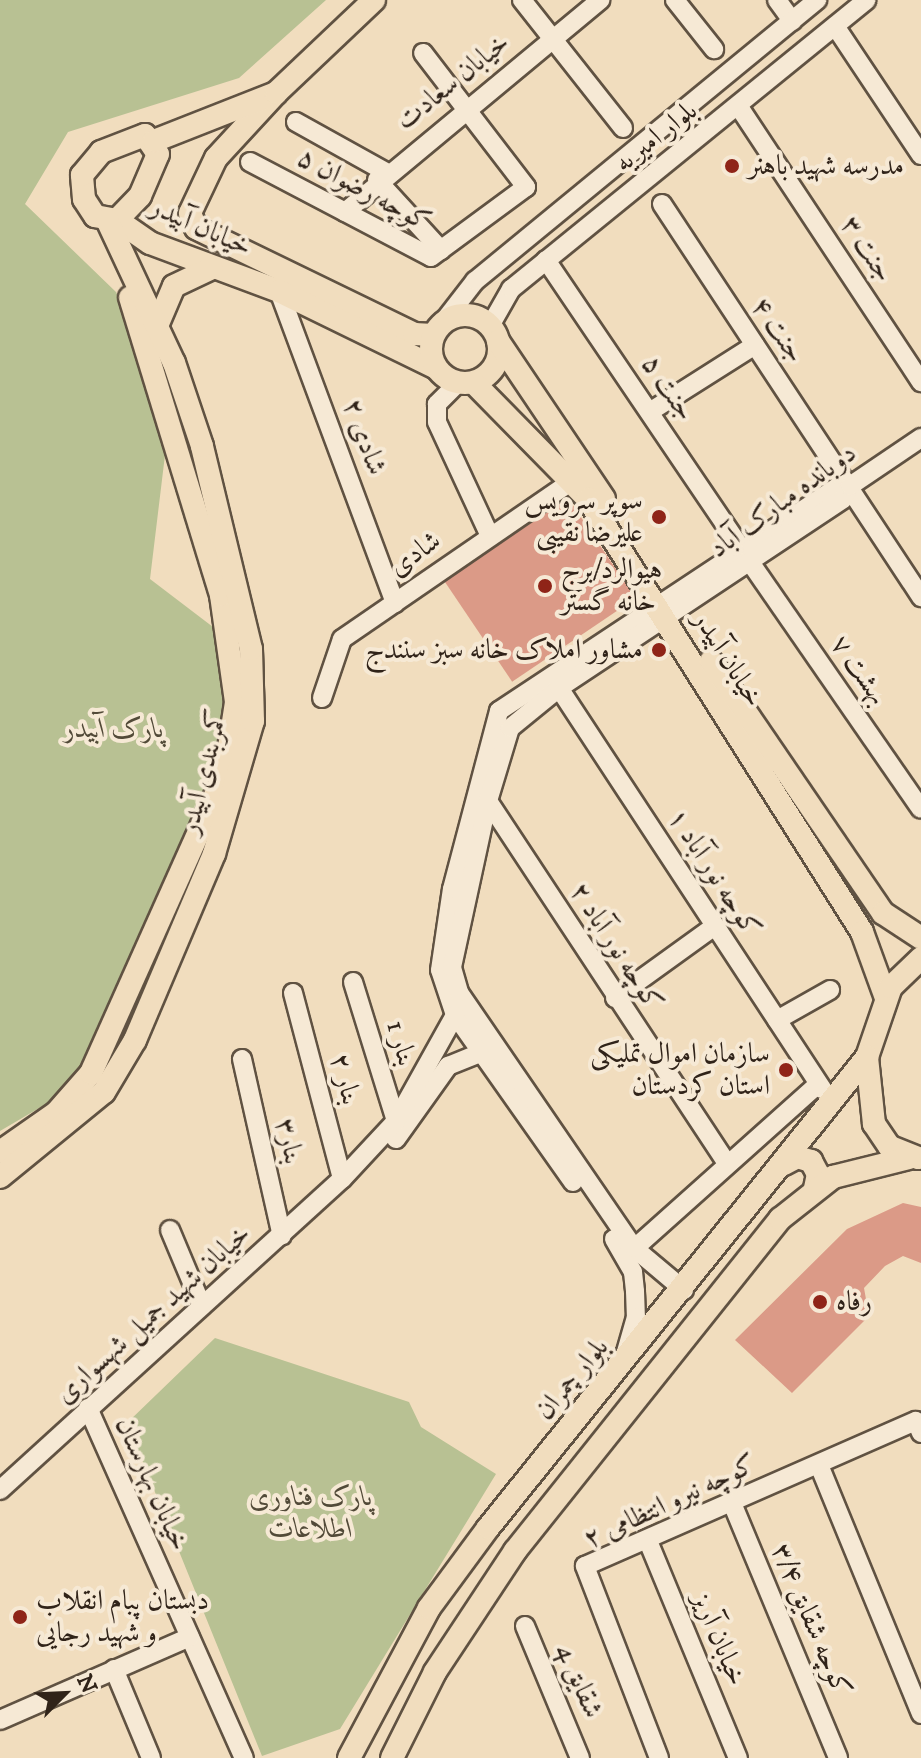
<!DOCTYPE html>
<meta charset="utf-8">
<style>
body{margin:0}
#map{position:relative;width:921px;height:1758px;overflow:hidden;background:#f1ddbe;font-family:"IM FELL DW Pica",Amiri,serif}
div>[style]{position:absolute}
.green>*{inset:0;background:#b8c193}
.building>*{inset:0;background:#db9a87;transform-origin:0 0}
.roads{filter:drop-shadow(2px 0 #605242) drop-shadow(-2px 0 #605242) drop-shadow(0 2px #605242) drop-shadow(0 -2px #605242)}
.minor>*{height:18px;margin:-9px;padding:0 9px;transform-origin:9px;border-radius:9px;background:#f6e9d5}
.major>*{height:22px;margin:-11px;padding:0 11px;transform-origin:11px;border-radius:11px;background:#f1ddbe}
.major>.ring{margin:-11px;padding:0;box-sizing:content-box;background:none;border:22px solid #f1ddbe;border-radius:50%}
.dots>*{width:22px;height:22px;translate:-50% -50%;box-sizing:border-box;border:4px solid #f6e9d5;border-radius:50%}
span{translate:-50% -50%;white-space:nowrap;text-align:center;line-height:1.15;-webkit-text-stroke:8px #f6e9d5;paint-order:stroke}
.street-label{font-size:28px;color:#302319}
.poi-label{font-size:28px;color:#302319}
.left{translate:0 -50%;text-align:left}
.right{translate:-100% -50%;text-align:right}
.park-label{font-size:28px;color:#524a38;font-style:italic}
.north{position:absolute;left:24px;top:1654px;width:80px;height:80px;-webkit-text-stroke:6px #f6e9d5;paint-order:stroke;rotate:66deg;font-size:22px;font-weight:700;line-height:32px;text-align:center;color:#302319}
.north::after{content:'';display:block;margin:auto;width:28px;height:36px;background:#302319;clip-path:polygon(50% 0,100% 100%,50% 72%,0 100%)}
</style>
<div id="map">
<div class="green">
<i style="clip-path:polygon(0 0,326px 0,239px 78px,68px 132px,25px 204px,116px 292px,169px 422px,150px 579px,213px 627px,233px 742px,75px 1087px,0 1131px)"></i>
<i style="clip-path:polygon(215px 1338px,409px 1402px,421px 1427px,496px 1474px,340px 1729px,262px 1756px,127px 1423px)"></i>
</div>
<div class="building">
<i style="left:568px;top:498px;width:121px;height:149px;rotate:56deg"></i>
<i style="clip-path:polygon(903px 1203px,921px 1207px,921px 1263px,903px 1256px,885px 1266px,864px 1288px,869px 1316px,792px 1393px,735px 1340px,847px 1229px)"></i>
</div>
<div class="roads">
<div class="minor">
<i style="left:522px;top:0;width:163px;rotate:51.7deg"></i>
<i style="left:675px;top:0;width:63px;rotate:51.5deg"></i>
<i style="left:777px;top:0;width:26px;rotate:54deg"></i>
<i style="left:835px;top:26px;width:155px;rotate:56.3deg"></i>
<i style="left:739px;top:107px;width:330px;rotate:56.5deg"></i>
<i style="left:296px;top:122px;width:103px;rotate:29.1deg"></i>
<i style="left:250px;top:162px;width:204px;rotate:27.7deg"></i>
<i style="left:431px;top:257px;width:118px;rotate:-36.4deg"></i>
<i style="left:526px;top:187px;width:169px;rotate:-127.5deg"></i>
<i style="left:377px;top:180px;width:95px;rotate:47.6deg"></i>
<i style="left:662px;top:204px;width:471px;rotate:56.6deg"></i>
<i style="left:345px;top:212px;width:332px;rotate:-39.7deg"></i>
<i style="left:546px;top:260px;width:349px;rotate:55.9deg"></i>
<i style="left:279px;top:291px;width:333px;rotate:69.6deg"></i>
<i style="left:444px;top:321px;width:51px;rotate:-52.2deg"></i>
<i style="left:475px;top:281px;width:443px;rotate:-39.4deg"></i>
<i style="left:490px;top:326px;width:43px;rotate:-60.4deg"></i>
<i style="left:511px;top:289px;width:458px;rotate:-39.1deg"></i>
<i style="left:458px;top:383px;width:30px;rotate:135deg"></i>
<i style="left:437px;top:404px;width:18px;rotate:90deg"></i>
<i style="left:437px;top:422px;width:126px;rotate:65.1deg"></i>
<i style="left:651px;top:411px;width:123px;rotate:-32.4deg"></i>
<i style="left:750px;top:562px;width:300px;rotate:55.3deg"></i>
<i style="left:559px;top:688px;width:480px;rotate:56.7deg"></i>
<i style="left:322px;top:698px;width:62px;rotate:-71.3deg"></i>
<i style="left:342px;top:639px;width:280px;rotate:-34.5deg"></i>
<i style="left:488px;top:801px;width:432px;rotate:56.6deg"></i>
<i style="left:353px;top:982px;width:145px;rotate:72.8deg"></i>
<i style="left:293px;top:993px;width:192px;rotate:75.2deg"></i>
<i style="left:615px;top:998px;width:123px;rotate:-35.8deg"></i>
<i style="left:777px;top:1020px;width:61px;rotate:-29.5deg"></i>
<i style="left:242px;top:1059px;width:181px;rotate:77.3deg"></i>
<i style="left:396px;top:1139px;width:90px;rotate:-54.5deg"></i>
<i style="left:448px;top:1066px;width:35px;rotate:-22deg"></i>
<i style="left:573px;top:1182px;width:204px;rotate:-125.2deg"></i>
<i style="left:455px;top:1015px;width:47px;rotate:-108.4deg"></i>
<i style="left:440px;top:970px;width:82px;rotate:-81.6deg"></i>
<i style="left:452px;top:889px;width:184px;rotate:-75.2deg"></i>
<i style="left:499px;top:711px;width:404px;rotate:-33.5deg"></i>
<i style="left:836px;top:488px;width:14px;rotate:-8deg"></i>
<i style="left:170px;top:1230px;width:82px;rotate:67.2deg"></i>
<i style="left:614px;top:1239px;width:38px;rotate:60deg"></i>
<i style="left:633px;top:1272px;width:19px;rotate:84deg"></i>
<i style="left:635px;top:1291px;width:26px;rotate:88deg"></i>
<i style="left:636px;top:1317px;width:40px;rotate:106deg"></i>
<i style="left:627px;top:1255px;width:256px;rotate:-41.8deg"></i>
<i style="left:684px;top:1290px;width:65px;rotate:-140deg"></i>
<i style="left:634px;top:1248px;width:310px;rotate:-124.4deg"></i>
<i style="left:459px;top:992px;width:26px;rotate:-106deg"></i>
<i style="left:452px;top:967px;width:170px;rotate:-77.8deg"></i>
<i style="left:488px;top:801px;width:76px;rotate:-73.2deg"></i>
<i style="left:510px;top:728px;width:63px;rotate:-39.2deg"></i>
<i style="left:559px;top:688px;width:341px;rotate:-33.6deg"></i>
<i style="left:843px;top:499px;width:15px;rotate:-62deg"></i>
<i style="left:850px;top:486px;width:86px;rotate:-34.1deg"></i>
<i style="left:88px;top:1408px;width:383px;rotate:66deg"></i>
<i style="left:819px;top:1465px;width:269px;rotate:67.7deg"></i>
<i style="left:0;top:1490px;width:462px;rotate:-42.3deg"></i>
<i style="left:342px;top:1179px;width:79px;rotate:-47deg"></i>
<i style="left:396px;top:1121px;width:121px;rotate:-60.9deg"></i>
<i style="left:732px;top:1503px;width:276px;rotate:67.4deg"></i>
<i style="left:648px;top:1541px;width:235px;rotate:67.5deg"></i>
<i style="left:525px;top:1626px;width:143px;rotate:67.4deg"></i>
<i style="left:114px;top:1669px;width:96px;rotate:67.4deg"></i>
<i style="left:0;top:1720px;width:207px;rotate:-23.6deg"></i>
<i style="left:659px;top:1758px;width:206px;rotate:-111.1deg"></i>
<i style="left:585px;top:1566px;width:361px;rotate:-23.7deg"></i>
<i style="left:916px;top:1421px;width:13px;rotate:67deg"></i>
</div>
<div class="major">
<i style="left:276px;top:93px;width:88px;rotate:132.7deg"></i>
<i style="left:216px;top:158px;width:61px;rotate:115.3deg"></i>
<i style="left:190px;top:213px;width:16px;rotate:68deg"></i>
<i style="left:196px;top:228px;width:242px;rotate:25.9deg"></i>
<i style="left:414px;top:334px;width:19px;rotate:3deg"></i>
<i style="left:145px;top:135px;width:23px;rotate:56deg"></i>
<i style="left:158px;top:154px;width:46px;rotate:113.2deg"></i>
<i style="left:140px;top:196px;width:33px;rotate:134deg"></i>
<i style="left:117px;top:220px;width:22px;rotate:-170deg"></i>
<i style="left:95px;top:216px;width:20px;rotate:-123deg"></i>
<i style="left:84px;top:199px;width:24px;rotate:-95deg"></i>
<i style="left:82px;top:175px;width:30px;rotate:-50deg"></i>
<i style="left:101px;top:152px;width:47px;rotate:-21.1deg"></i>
<i style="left:154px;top:141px;width:131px;rotate:-21.5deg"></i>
<i style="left:276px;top:93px;width:135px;rotate:-43.5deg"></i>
<i style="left:117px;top:220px;width:40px;rotate:34.9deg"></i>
<i style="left:150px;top:243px;width:138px;rotate:20.4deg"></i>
<i style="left:279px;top:291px;width:175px;rotate:26.1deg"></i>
<i class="ring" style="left:431px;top:315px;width:46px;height:46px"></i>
<i style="left:157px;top:326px;width:43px;rotate:-67deg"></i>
<i style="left:174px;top:286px;width:42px;rotate:-25.3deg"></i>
<i style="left:498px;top:341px;width:190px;rotate:56.1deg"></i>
<i style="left:474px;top:383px;width:163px;rotate:45.5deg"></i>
<i style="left:588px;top:499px;width:512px;rotate:57.67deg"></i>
<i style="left:862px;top:932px;width:70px;rotate:70deg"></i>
<i style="left:711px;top:661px;width:305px;rotate:55.7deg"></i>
<i style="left:883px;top:913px;width:45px;rotate:33.3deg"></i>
<i style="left:0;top:1152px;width:68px;rotate:-34.9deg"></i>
<i style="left:56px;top:1113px;width:53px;rotate:-48.8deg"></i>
<i style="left:91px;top:1073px;width:328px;rotate:-65.9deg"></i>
<i style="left:225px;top:774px;width:73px;rotate:-81.3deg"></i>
<i style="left:236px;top:702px;width:108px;rotate:-98deg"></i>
<i style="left:221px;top:595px;width:311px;rotate:-107deg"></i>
<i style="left:918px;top:1158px;width:31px;rotate:-158deg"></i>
<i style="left:889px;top:1146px;width:27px;rotate:-124deg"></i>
<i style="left:874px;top:1124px;width:67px;rotate:-96deg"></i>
<i style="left:867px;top:1057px;width:74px;rotate:-71.1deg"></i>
<i style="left:891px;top:987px;width:42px;rotate:-44deg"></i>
<i style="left:784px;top:1164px;width:15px;rotate:-28deg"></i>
<i style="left:797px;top:1157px;width:15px;rotate:16deg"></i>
<i style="left:811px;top:1161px;width:15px;rotate:62deg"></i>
<i style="left:818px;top:1174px;width:14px;rotate:102deg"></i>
<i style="left:0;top:1177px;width:134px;rotate:-39.3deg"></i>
<i style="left:104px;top:1092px;width:61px;rotate:-59.2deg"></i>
<i style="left:135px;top:1040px;width:202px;rotate:-67deg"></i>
<i style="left:214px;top:854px;width:139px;rotate:-73.7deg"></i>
<i style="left:253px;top:721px;width:72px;rotate:-91.6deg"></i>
<i style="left:251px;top:649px;width:209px;rotate:-103.6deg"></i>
<i style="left:202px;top:446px;width:88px;rotate:-108.6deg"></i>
<i style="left:174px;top:363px;width:158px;rotate:-115.1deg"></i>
<i style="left:349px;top:1758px;width:170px;rotate:-61.9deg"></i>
<i style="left:429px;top:1608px;width:99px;rotate:-53.6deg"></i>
<i style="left:488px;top:1528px;width:605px;rotate:-51.18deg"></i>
<i style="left:392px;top:1758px;width:96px;rotate:-63.4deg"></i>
<i style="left:435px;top:1672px;width:145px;rotate:-56.5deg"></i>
<i style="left:515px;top:1551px;width:425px;rotate:-51.4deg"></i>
<i style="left:780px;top:1219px;width:68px;rotate:-38.4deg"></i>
<i style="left:833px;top:1177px;width:78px;rotate:-14deg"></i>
</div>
</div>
<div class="dots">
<i style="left:732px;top:166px;background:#8f2418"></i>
<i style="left:659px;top:517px;background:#8f2418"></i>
<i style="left:545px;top:586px;background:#8f2418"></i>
<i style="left:659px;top:650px;background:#8f2418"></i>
<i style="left:786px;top:1070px;background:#8f2418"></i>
<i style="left:820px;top:1302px;background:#8f2418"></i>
<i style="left:20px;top:1617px;background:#8f2418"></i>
</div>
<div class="street-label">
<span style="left:453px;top:82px;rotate:-39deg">خیابان سعادت</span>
<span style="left:656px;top:137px;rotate:-38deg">بلوار امیریه</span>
<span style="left:364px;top:190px;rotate:28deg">کوچه رضوان ۵</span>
<span style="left:201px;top:227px;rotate:24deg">خیابان آبیدر</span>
<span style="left:867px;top:249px;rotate:57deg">جنت ۳</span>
<span style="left:778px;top:330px;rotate:56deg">جنت ۴</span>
<span style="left:668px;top:388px;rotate:56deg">جنت ۵</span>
<span style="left:364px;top:437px;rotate:70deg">شادی ۲</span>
<span style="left:783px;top:501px;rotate:-36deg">دوبانده مبارک آباد</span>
<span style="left:415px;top:554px;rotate:-35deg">شادی</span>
<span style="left:728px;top:659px;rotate:58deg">خیابان آبیدر</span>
<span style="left:859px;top:670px;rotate:55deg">بهشت ۷</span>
<span style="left:204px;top:772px;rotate:-76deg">کمربندی آبیدر</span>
<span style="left:714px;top:873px;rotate:57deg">کوچه نور آباد ۱</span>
<span style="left:616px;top:947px;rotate:57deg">کوچه نور آباد ۲</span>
<span style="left:401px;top:1043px;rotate:73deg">بنار 1</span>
<span style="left:345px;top:1079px;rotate:75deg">بنار ۲</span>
<span style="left:289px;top:1141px;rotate:77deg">بنار۳</span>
<span style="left:153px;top:1314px;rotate:-42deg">خیابان شهید جمیل شهسواری</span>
<span style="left:572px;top:1379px;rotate:-50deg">بلوار چمران</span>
<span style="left:152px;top:1484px;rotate:66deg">خیابان بهارستان</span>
<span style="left:670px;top:1502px;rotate:-25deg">کوچه نیرو انتظامی ۲</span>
<span style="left:811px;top:1620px;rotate:67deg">کوچه شقایق ۳/۴</span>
<span style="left:719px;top:1639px;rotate:67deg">خیابان آریز</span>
<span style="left:579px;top:1681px;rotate:67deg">شقایق 4</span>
</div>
<div class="poi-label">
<span class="left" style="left:748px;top:166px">مدرسه شهید باهنر</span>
<span class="right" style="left:643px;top:517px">سوپر سرویس<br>علیرضا نقیبی</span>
<span class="left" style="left:561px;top:586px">هیوالرد/برج<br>خانه گستر</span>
<span class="right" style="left:643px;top:650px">مشاور املاک خانه سبز سنندج</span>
<span class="right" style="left:770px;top:1070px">سازمان اموال تملیکی<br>استان کردستان</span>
<span class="left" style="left:836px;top:1302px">رفاه</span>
<span class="left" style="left:36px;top:1617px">دبستان پبام انقلاب<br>و شهید رجایی</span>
</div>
<div class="park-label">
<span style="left:114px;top:729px">پارک آبیدر</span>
<span style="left:311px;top:1513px">پارک فناوری<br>اطلاعات</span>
</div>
<div class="north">N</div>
</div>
